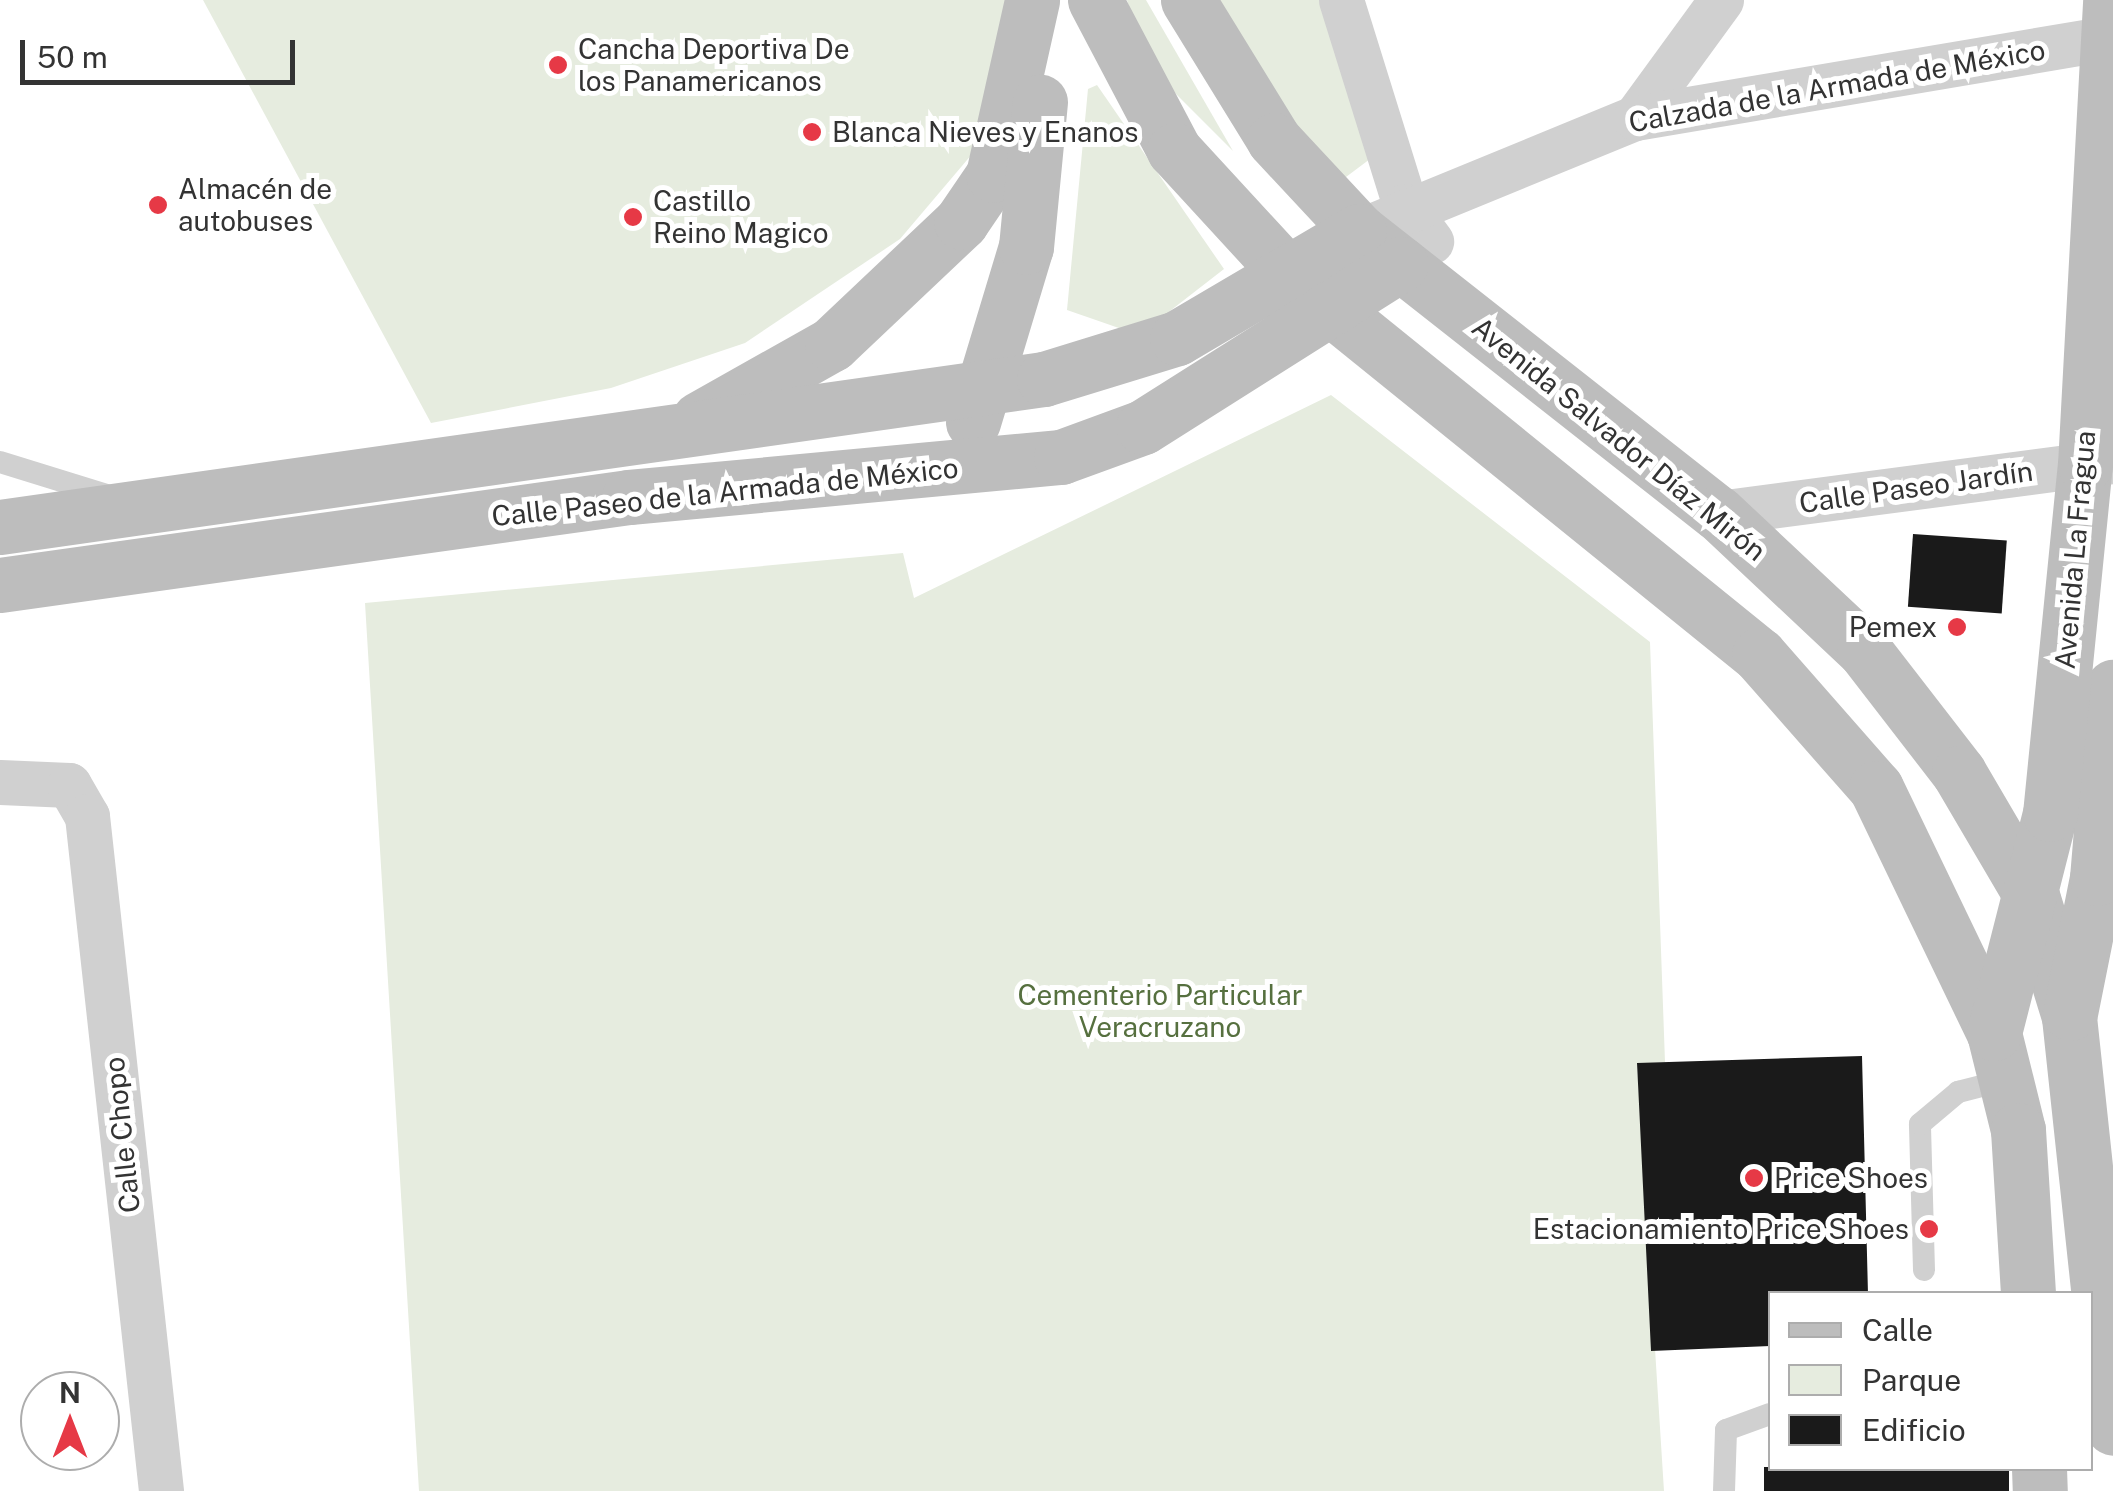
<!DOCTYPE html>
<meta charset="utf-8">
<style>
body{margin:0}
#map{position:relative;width:2113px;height:1491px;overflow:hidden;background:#fff;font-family:"Public Sans",sans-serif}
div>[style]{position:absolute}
.green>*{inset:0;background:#e6ecdf}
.building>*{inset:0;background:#1a1a1a;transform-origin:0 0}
.lane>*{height:22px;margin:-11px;padding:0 11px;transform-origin:11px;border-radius:11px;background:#d0d0d0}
.street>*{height:45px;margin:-22.5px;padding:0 22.5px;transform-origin:22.5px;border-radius:22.5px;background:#d0d0d0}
.secondary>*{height:55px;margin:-27.5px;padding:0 27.5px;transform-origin:27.5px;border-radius:27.5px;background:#bdbdbd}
.dots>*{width:28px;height:28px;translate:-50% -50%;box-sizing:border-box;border:5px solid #fff;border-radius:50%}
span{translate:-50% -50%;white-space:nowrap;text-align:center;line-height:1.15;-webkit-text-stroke:10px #fff;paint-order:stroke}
.poi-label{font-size:28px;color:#333}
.left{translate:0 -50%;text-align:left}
.right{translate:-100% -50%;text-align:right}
.street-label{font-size:28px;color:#333}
.park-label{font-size:28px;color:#56703f}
.legend{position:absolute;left:1768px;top:1291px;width:325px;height:180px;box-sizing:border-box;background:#fff;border:2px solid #adadad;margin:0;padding:12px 18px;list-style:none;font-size:30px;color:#333}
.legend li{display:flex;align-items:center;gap:20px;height:50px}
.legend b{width:50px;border:2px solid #adadad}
.north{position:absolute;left:20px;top:1371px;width:100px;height:100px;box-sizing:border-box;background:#fff;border:2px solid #adadad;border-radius:50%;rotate:0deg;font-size:28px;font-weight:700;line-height:40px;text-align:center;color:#333}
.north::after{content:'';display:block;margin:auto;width:35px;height:45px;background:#e63946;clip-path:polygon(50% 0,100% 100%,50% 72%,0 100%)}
.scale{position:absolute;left:20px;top:40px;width:275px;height:45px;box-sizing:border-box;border:5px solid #333;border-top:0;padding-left:12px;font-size:30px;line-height:35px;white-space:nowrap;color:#333;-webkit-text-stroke:8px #fff;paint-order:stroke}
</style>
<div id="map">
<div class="green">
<i style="clip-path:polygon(203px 0,1022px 0,984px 140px,900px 239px,745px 343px,611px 388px,431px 423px)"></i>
<i style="clip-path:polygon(1127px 0,1146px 0,1233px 151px,1146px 64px)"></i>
<i style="clip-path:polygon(1208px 0,1326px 0,1378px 153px,1342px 180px,1274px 102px)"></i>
<i style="clip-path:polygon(1097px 85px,1224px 269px,1139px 335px,1067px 310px,1088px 89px)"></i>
<i style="clip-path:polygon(1331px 395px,1650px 642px,1665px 1062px,1637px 1064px,1664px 1491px,419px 1491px,365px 603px,903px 553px,914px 598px)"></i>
</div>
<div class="building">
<i style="left:1913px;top:534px;width:94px;height:73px;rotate:4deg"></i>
<i style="clip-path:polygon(1862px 1056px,1868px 1294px,1770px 1294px,1770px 1346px,1651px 1351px,1637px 1063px)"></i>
<i style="left:1764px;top:1467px;width:245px;height:24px"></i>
</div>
<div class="lane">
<i style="left:0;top:462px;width:115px;rotate:17.2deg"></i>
<i style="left:1924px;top:1270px;width:146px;rotate:-91.6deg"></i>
<i style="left:1920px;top:1124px;width:50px;rotate:-40.1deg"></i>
<i style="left:1958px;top:1092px;width:49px;rotate:-14.3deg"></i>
<i style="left:1724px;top:1491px;width:61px;rotate:-88.1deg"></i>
<i style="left:1726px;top:1430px;width:47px;rotate:-20deg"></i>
</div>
<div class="street">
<i style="left:1341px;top:0;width:216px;rotate:72.7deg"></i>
<i style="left:1405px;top:206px;width:44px;rotate:53.4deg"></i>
<i style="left:1635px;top:118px;width:146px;rotate:-53.9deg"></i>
<i style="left:1359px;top:231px;width:298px;rotate:-22.3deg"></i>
<i style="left:1635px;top:118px;width:485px;rotate:-9.6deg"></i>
<i style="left:1718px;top:513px;width:398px;rotate:-7.5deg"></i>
<i style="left:0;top:782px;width:69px;rotate:2.5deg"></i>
<i style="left:69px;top:785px;width:36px;rotate:60deg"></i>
<i style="left:87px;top:816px;width:679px;rotate:83.74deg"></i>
</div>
<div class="secondary">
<i style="left:1095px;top:0;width:170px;rotate:62.2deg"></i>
<i style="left:1174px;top:150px;width:167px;rotate:47.4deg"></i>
<i style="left:1287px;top:273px;width:607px;rotate:38.98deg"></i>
<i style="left:1759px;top:655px;width:177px;rotate:48.7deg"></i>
<i style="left:1876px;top:788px;width:272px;rotate:64.3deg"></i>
<i style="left:1994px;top:1033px;width:100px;rotate:76.1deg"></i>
<i style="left:2018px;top:1130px;width:164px;rotate:86.5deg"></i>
<i style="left:1188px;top:0;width:164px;rotate:58.4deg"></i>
<i style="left:1274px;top:140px;width:125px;rotate:47deg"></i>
<i style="left:1359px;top:231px;width:457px;rotate:38.2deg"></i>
<i style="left:1718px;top:513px;width:200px;rotate:43.2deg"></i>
<i style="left:1864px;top:650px;width:155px;rotate:52.3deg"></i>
<i style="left:1959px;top:773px;width:146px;rotate:59.6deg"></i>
<i style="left:2033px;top:899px;width:123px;rotate:73deg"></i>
<i style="left:2069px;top:1017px;width:413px;rotate:83.9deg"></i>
<i style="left:699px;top:419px;width:153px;rotate:-29.4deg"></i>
<i style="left:832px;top:344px;width:178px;rotate:-43.4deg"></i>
<i style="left:961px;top:222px;width:57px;rotate:-55.8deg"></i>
<i style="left:993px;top:175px;width:179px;rotate:-77.4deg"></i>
<i style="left:973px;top:422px;width:183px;rotate:-73.2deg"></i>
<i style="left:1026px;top:247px;width:146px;rotate:-84.5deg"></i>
<i style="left:0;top:527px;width:1054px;rotate:-8.07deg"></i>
<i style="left:1044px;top:379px;width:139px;rotate:-17.1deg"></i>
<i style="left:1177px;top:338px;width:211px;rotate:-30.5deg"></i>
<i style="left:0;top:585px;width:635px;rotate:-7.96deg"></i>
<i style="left:629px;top:497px;width:434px;rotate:-5.3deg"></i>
<i style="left:1061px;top:457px;width:87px;rotate:-20.1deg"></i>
<i style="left:1143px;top:427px;width:305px;rotate:-32.3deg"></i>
<i style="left:2070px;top:1013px;width:138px;rotate:-78.7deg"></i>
<i style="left:2097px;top:878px;width:192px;rotate:-85.2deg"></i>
<i style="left:1994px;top:1033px;width:226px;rotate:-75.7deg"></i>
<i style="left:2050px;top:814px;width:351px;rotate:-84.3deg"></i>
<i style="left:2085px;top:465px;width:466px;rotate:-86.9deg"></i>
<i style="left:2039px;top:1468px;width:23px;rotate:88deg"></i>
</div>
<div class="dots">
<i style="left:558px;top:65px;background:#e63946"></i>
<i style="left:812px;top:132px;background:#e63946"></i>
<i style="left:158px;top:205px;background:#e63946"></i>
<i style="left:633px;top:217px;background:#e63946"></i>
<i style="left:1957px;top:627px;background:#e63946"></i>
<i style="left:1754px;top:1178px;background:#e63946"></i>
<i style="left:1929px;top:1229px;background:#e63946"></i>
</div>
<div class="poi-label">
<span class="left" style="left:578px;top:65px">Cancha Deportiva De<br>los Panamericanos</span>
<span class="left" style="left:832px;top:132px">Blanca Nieves y Enanos</span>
<span class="left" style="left:178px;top:205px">Almacén de<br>autobuses</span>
<span class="left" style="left:653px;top:217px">Castillo<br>Reino Magico</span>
<span class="right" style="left:1937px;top:627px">Pemex</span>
<span class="left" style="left:1774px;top:1178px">Price Shoes</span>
<span class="right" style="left:1909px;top:1229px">Estacionamiento Price Shoes</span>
</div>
<div class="street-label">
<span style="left:1837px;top:86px;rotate:-10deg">Calzada de la Armada de México</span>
<span style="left:1619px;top:439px;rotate:39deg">Avenida Salvador Díaz Mirón</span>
<span style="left:1916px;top:487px;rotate:-8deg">Calle Paseo Jardín</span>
<span style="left:725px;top:492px;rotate:-6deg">Calle Paseo de la Armada de México</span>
<span style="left:2075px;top:550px;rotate:-85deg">Avenida La Fragua</span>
<span style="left:122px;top:1135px;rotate:-96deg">Calle Chopo</span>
</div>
<div class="park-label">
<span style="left:1160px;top:1011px">Cementerio Particular<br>Veracruzano</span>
</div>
<ul class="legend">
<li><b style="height:12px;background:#bdbdbd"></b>Calle</li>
<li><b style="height:28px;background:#e6ecdf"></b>Parque</li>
<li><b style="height:28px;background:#1a1a1a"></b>Edificio</li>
</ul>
<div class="north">N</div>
<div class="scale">50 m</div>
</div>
